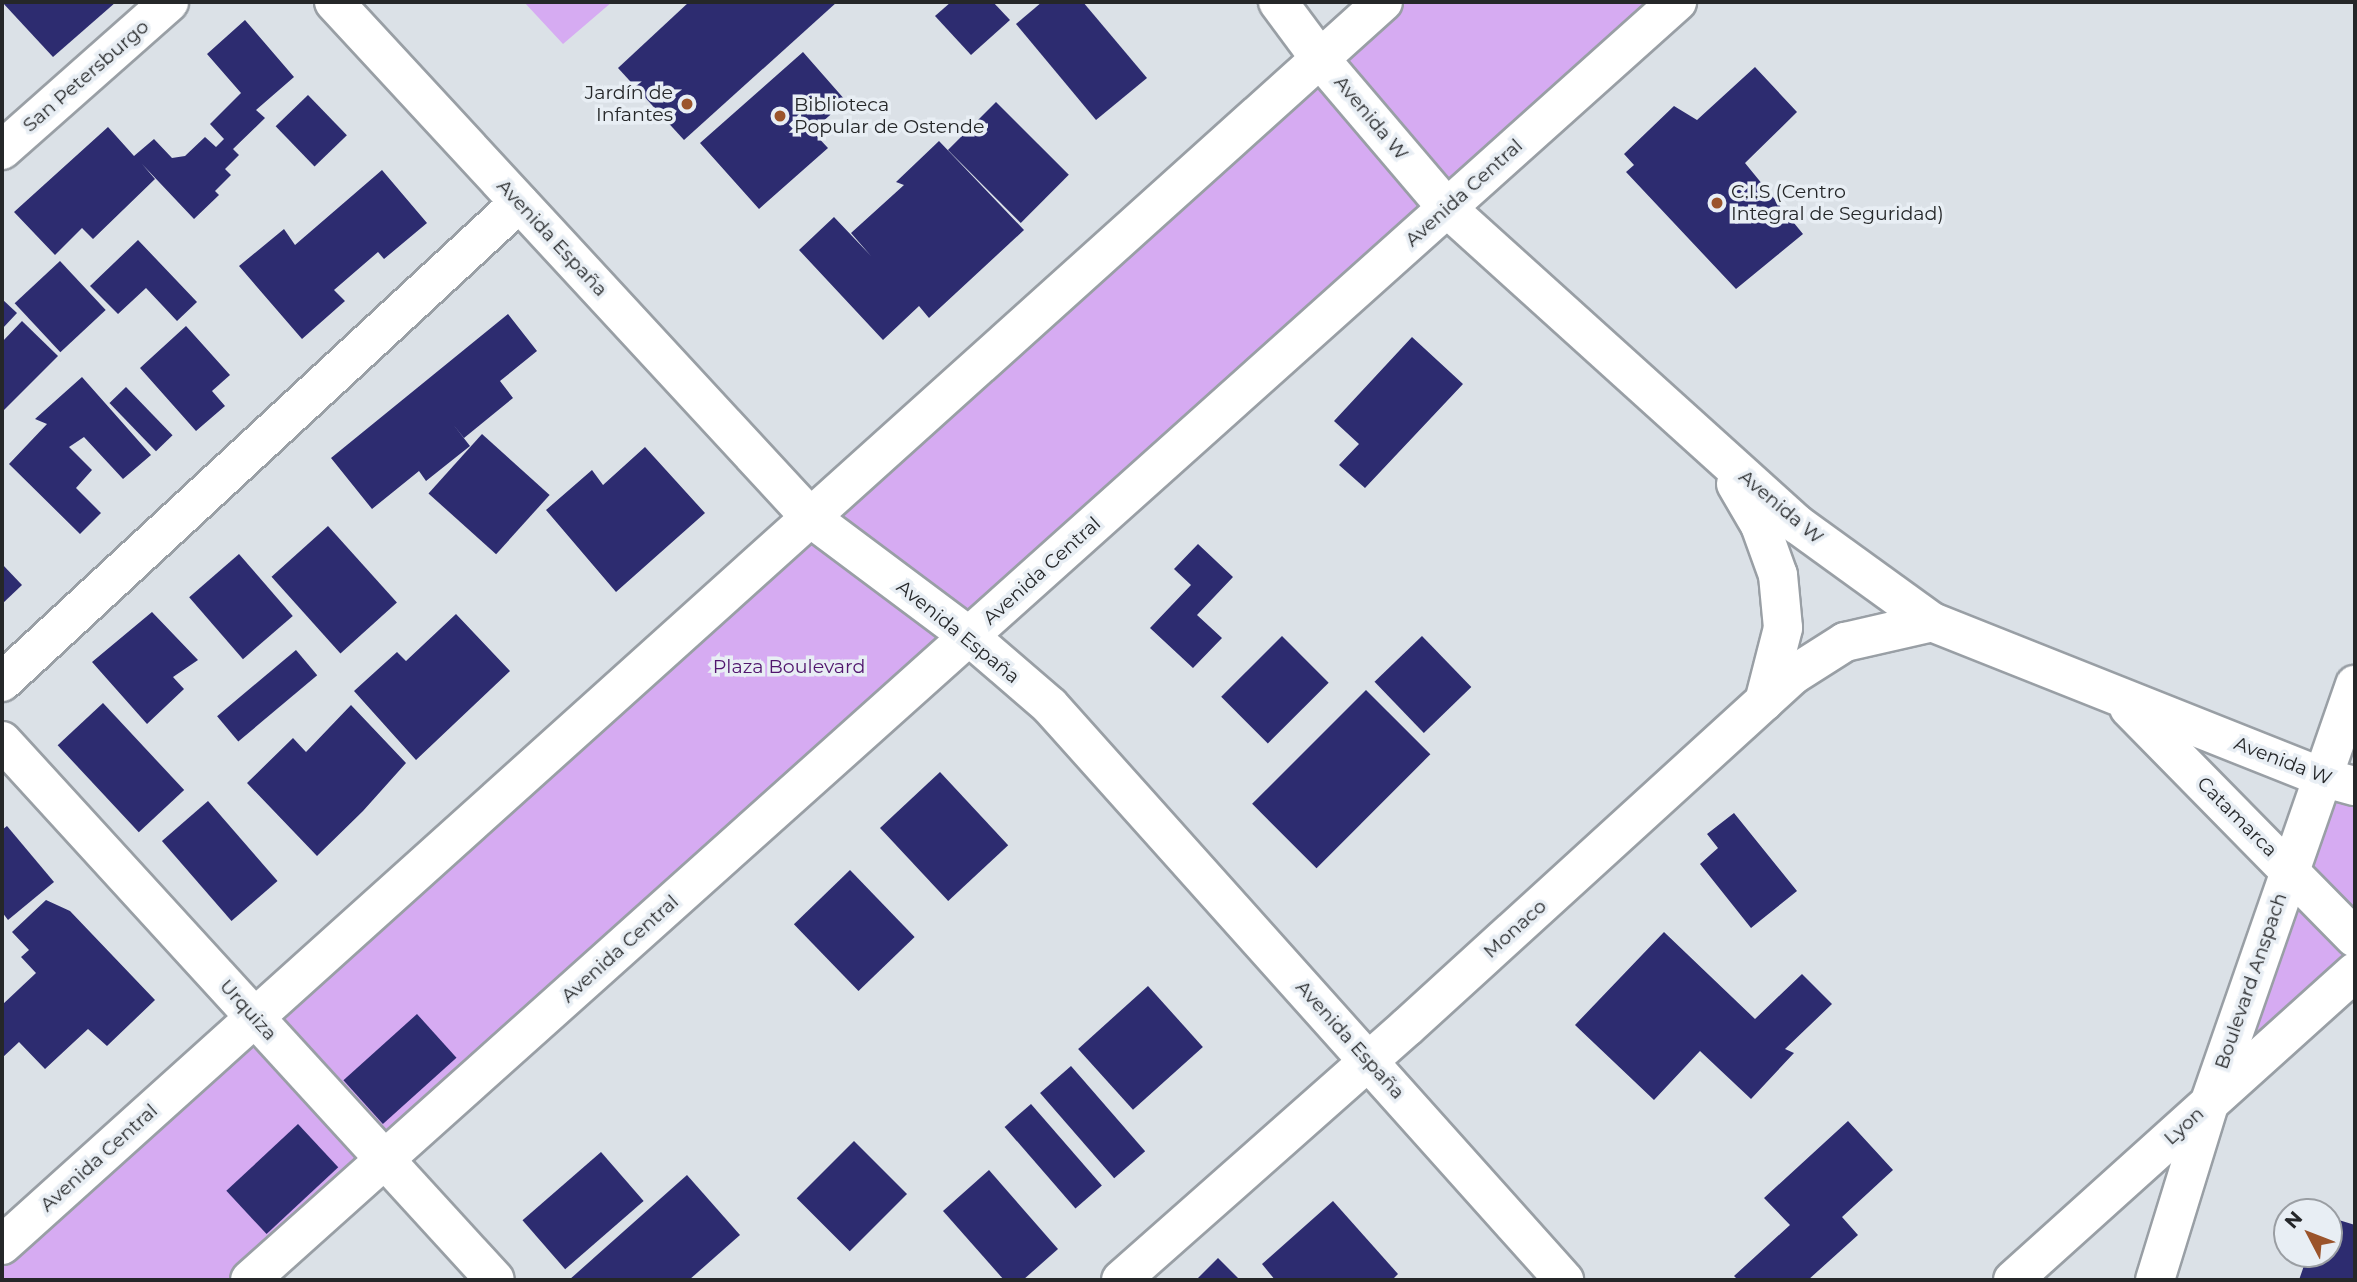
<!DOCTYPE html>
<meta charset="utf-8">
<style>
body{margin:0}
#map{position:relative;width:2357px;height:1282px;overflow:hidden;background:#dbe1e7;font-family:Montserrat,sans-serif}
div>[style]{position:absolute}
.green>*{inset:0;background:#d6abf2}
.building>*{inset:0;background:#2d2c70;transform-origin:0 0}
.roads{filter:drop-shadow(2px 0 #999fa5) drop-shadow(-2px 0 #999fa5) drop-shadow(0 2px #999fa5) drop-shadow(0 -2px #999fa5)}
.minor>*{height:38px;margin:-19px;padding:0 19px;transform-origin:19px;border-radius:19px;background:#fff}
.secondary>*{height:38px;margin:-19px;padding:0 19px;transform-origin:19px;border-radius:19px;background:#fff}
.dots>*{width:19px;height:19px;translate:-50% -50%;box-sizing:border-box;border:4px solid #e8eef4;border-radius:50%}
span{translate:-50% -50%;white-space:nowrap;text-align:center;line-height:1.15;-webkit-text-stroke:7px #e8eef4;paint-order:stroke}
.street-label{font-size:19px;color:#252729}
.poi-label{font-size:19px;color:#252729}
.right{translate:-100% -50%;text-align:right}
.left{translate:0 -50%;text-align:left}
.park-label{font-size:19px;color:#50156d}
.frame{position:absolute;inset:0;border:4px solid #252729;pointer-events:none}
.north{position:absolute;left:2273px;top:1198px;width:70px;height:70px;box-sizing:border-box;background:#e8eef4;border:2px solid #9a9ea3;border-radius:50%;rotate:312deg;font-size:19px;font-weight:700;line-height:28px;text-align:center;color:#252729}
.north::after{content:'';display:block;margin:auto;width:24px;height:32px;background:#9b542b;clip-path:polygon(50% 0,100% 100%,50% 72%,0 100%)}
</style>
<div id="map">
<div class="green">
<i style="clip-path:polygon(524px 2px,612px 2px,563px 44px)"></i>
<i style="clip-path:polygon(1383px 2px,1678px 2px,241px 1280px,2px 1280px,2px 1245px)"></i>
<i style="clip-path:polygon(2321px 777px,2355px 786px,2355px 972px,2209px 1104px)"></i>
</div>
<div class="building">
<i style="clip-path:polygon(2px 2px,116px 2px,53px 57px)"></i>
<i style="clip-path:polygon(689px 2px,837px 2px,684px 140px,618px 68px)"></i>
<i style="clip-path:polygon(951px 2px,993px 2px,1010px 20px,971px 55px,935px 16px)"></i>
<i style="clip-path:polygon(1042px 2px,1083px 2px,1147px 78px,1096px 120px,1016px 24px)"></i>
<i style="clip-path:polygon(245px 20px,294px 77px,256px 110px,265px 118px,233px 149px,239px 155px,225px 169px,231px 175px,215px 191px,219px 195px,194px 219px,142px 164px,155px 179px,93px 239px,82px 228px,55px 255px,14px 212px,108px 127px,134px 156px,154px 139px,172px 158px,185px 156px,205px 137px,216px 147px,224px 139px,210px 124px,241px 93px,207px 54px)"></i>
<i style="clip-path:polygon(803px 52px,846px 101px,812px 131px,828px 148px,759px 209px,700px 143px)"></i>
<i style="clip-path:polygon(1755px 67px,1797px 112px,1745px 163px,1803px 234px,1736px 289px,1626px 172px,1634px 165px,1624px 154px,1674px 106px,1697px 120px)"></i>
<i style="left:308px;top:95px;width:56px;height:45px;rotate:46deg"></i>
<i style="left:996px;top:102px;width:103px;height:68px;rotate:45deg"></i>
<i style="clip-path:polygon(939px 141px,1024px 230px,929px 318px,919px 306px,883px 340px,799px 250px,834px 217px,871px 256px,851px 233px,904px 185px,896px 182px)"></i>
<i style="clip-path:polygon(382px 170px,427px 223px,384px 259px,378px 252px,334px 290px,345px 301px,302px 339px,239px 266px,284px 229px,295px 245px)"></i>
<i style="clip-path:polygon(138px 240px,197px 302px,177px 321px,146px 288px,118px 314px,90px 286px)"></i>
<i style="left:60px;top:261px;width:67px;height:62px;rotate:47deg"></i>
<i style="clip-path:polygon(2px 299px,17px 313px,2px 329px)"></i>
<i style="clip-path:polygon(508px 314px,537px 351px,500px 381px,513px 398px,464px 438px,452px 423px,470px 446px,426px 481px,419px 471px,372px 509px,331px 458px)"></i>
<i style="clip-path:polygon(22px 321px,58px 356px,2px 412px,2px 342px)"></i>
<i style="clip-path:polygon(186px 326px,230px 375px,212px 391px,225px 406px,196px 431px,140px 368px)"></i>
<i style="clip-path:polygon(1412px 337px,1463px 384px,1365px 488px,1339px 465px,1359px 444px,1334px 421px)"></i>
<i style="clip-path:polygon(82px 377px,151px 455px,123px 479px,84px 437px,69px 447px,92px 470px,76px 488px,101px 513px,80px 534px,9px 464px,47px 424px,35px 419px)"></i>
<i style="left:126px;top:387px;width:67px;height:23px;rotate:46deg"></i>
<i style="left:482px;top:434px;width:91px;height:80px;rotate:42deg"></i>
<i style="clip-path:polygon(645px 447px,705px 513px,616px 592px,546px 510px,592px 470px,603px 485px)"></i>
<i style="left:328px;top:526px;width:103px;height:76px;rotate:48deg"></i>
<i style="clip-path:polygon(1198px 544px,1233px 577px,1197px 615px,1222px 638px,1193px 668px,1150px 628px,1191px 585px,1174px 569px)"></i>
<i style="left:239px;top:554px;width:82px;height:66px;rotate:49deg"></i>
<i style="clip-path:polygon(2px 564px,22px 585px,2px 604px)"></i>
<i style="clip-path:polygon(152px 612px,198px 660px,173px 677px,184px 689px,147px 724px,92px 662px)"></i>
<i style="clip-path:polygon(456px 614px,510px 671px,416px 760px,354px 691px,397px 652px,406px 661px)"></i>
<i style="left:1282px;top:636px;width:66px;height:86px;rotate:45deg"></i>
<i style="left:1422px;top:636px;width:71px;height:66px;rotate:46deg"></i>
<i style="left:296px;top:650px;width:33px;height:103px;rotate:50deg"></i>
<i style="left:1366px;top:690px;width:91px;height:161px;rotate:45deg"></i>
<i style="left:103px;top:703px;width:119px;height:62px;rotate:47deg"></i>
<i style="clip-path:polygon(351px 705px,406px 763px,363px 811px,317px 856px,247px 783px,293px 738px,306px 752px)"></i>
<i style="left:940px;top:772px;width:100px;height:82px;rotate:47deg"></i>
<i style="left:208px;top:801px;width:106px;height:61px;rotate:49deg"></i>
<i style="clip-path:polygon(1734px 813px,1797px 891px,1751px 928px,1700px 864px,1718px 848px,1707px 834px)"></i>
<i style="clip-path:polygon(7px 826px,54px 882px,8px 920px,2px 912px,2px 830px)"></i>
<i style="left:850px;top:870px;width:93px;height:78px;rotate:46deg"></i>
<i style="clip-path:polygon(46px 900px,70px 911px,155px 1000px,107px 1046px,88px 1029px,45px 1069px,19px 1042px,2px 1058px,2px 1005px,36px 973px,21px 957px,29px 950px,12px 932px)"></i>
<i style="clip-path:polygon(1664px 932px,1755px 1019px,1802px 974px,1832px 1004px,1785px 1049px,1794px 1053px,1751px 1099px,1700px 1051px,1654px 1100px,1575px 1025px)"></i>
<i style="left:1148px;top:986px;width:82px;height:94px;rotate:48deg"></i>
<i style="left:417px;top:1014px;width:59px;height:99px;rotate:48deg"></i>
<i style="left:1071px;top:1066px;width:113px;height:41px;rotate:49deg"></i>
<i style="left:1031px;top:1104px;width:108px;height:35px;rotate:49deg"></i>
<i style="clip-path:polygon(1848px 1121px,1893px 1170px,1842px 1217px,1858px 1235px,1808px 1280px,1738px 1280px,1734px 1276px,1790px 1225px,1764px 1198px)"></i>
<i style="left:298px;top:1124px;width:59px;height:98px;rotate:47deg"></i>
<i style="left:854px;top:1141px;width:75px;height:81px;rotate:45deg"></i>
<i style="left:601px;top:1152px;width:65px;height:104px;rotate:49deg"></i>
<i style="clip-path:polygon(989px 1170px,1058px 1249px,1023px 1280px,1004px 1280px,943px 1211px)"></i>
<i style="clip-path:polygon(687px 1175px,740px 1235px,689px 1280px,569px 1280px)"></i>
<i style="clip-path:polygon(1333px 1201px,1398px 1274px,1392px 1280px,1275px 1280px,1262px 1264px)"></i>
<i style="clip-path:polygon(2329px 1217px,2355px 1225px,2355px 1280px,2299px 1280px,2308px 1254px,2329px 1254px)"></i>
<i style="clip-path:polygon(1218px 1258px,1240px 1280px,1196px 1280px)"></i>
</div>
<div class="roads">
<div class="minor">
<i style="left:1278px;top:2px;width:72px;rotate:53.4deg"></i>
<i style="left:1321px;top:60px;width:194px;rotate:49.6deg"></i>
<i style="left:1447px;top:208px;width:473px;rotate:42.1deg"></i>
<i style="left:1798px;top:525px;width:165px;rotate:35.9deg"></i>
<i style="left:1932px;top:622px;width:419px;rotate:21.7deg"></i>
<i style="left:2321px;top:777px;width:35px;rotate:15deg"></i>
<i style="left:2px;top:150px;width:223px;rotate:-41.5deg"></i>
<i style="left:1736px;top:484px;width:48px;rotate:59.7deg"></i>
<i style="left:1760px;top:525px;width:53px;rotate:70.2deg"></i>
<i style="left:1778px;top:575px;width:53px;rotate:84.6deg"></i>
<i style="left:1783px;top:628px;width:76px;rotate:104.4deg"></i>
<i style="left:2px;top:682px;width:705px;rotate:-42.82deg"></i>
<i style="left:2129px;top:708px;width:322px;rotate:45.5deg"></i>
<i style="left:2px;top:741px;width:730px;rotate:47.55deg"></i>
<i style="left:2px;top:1245px;width:1858px;rotate:-41.99deg"></i>
<i style="left:250px;top:1280px;width:1916px;rotate:-41.85deg"></i>
<i style="left:1121px;top:1280px;width:382px;rotate:-41.5deg"></i>
<i style="left:1407px;top:1027px;width:522px;rotate:-42.36deg"></i>
<i style="left:1793px;top:675px;width:62px;rotate:-32.4deg"></i>
<i style="left:1845px;top:642px;width:89px;rotate:-12.9deg"></i>
<i style="left:2013px;top:1280px;width:460px;rotate:-42deg"></i>
<i style="left:2155px;top:1280px;width:184px;rotate:-72.9deg"></i>
<i style="left:2209px;top:1104px;width:444px;rotate:-70.8deg"></i>
</div>
<div class="secondary">
<i style="left:334px;top:2px;width:703px;rotate:47.25deg"></i>
<i style="left:811px;top:518px;width:197px;rotate:36.8deg"></i>
<i style="left:969px;top:636px;width:107px;rotate:40.8deg"></i>
<i style="left:1050px;top:706px;width:771px;rotate:48.16deg"></i>
</div>
</div>
<div class="dots">
<i style="left:687px;top:104px;background:#9b542b"></i>
<i style="left:780px;top:116px;background:#9b542b"></i>
<i style="left:1717px;top:203px;background:#9b542b"></i>
</div>
<div class="street-label">
<span style="left:86px;top:76px;rotate:-41deg">San Petersburgo</span>
<span style="left:1371px;top:118px;rotate:50deg">Avenida W</span>
<span style="left:1464px;top:193px;rotate:-42deg">Avenida Central</span>
<span style="left:552px;top:238px;rotate:47deg">Avenida España</span>
<span style="left:1781px;top:507px;rotate:40deg">Avenida W</span>
<span style="left:1042px;top:571px;rotate:-42deg">Avenida Central</span>
<span style="left:958px;top:632px;rotate:39deg">Avenida España</span>
<span style="left:2283px;top:761px;rotate:21deg">Avenida W</span>
<span style="left:2237px;top:817px;rotate:45deg">Catamarca</span>
<span style="left:1515px;top:929px;rotate:-42deg">Monaco</span>
<span style="left:620px;top:949px;rotate:-42deg">Avenida Central</span>
<span style="left:2251px;top:981px;rotate:-71deg">Boulevard Anspach</span>
<span style="left:248px;top:1010px;rotate:48deg">Urquiza</span>
<span style="left:1350px;top:1040px;rotate:48deg">Avenida España</span>
<span style="left:2184px;top:1126px;rotate:-42deg">Lyon</span>
<span style="left:99px;top:1158px;rotate:-42deg">Avenida Central</span>
</div>
<div class="poi-label">
<span class="right" style="left:673px;top:104px">Jardín de<br>Infantes</span>
<span class="left" style="left:794px;top:116px">Biblioteca<br>Popular de Ostende</span>
<span class="left" style="left:1731px;top:203px">C.I.S (Centro<br>Integral de Seguridad)</span>
</div>
<div class="park-label">
<span style="left:789px;top:667px">Plaza Boulevard</span>
</div>
<div class="frame"></div>
<div class="north">N</div>
</div>
